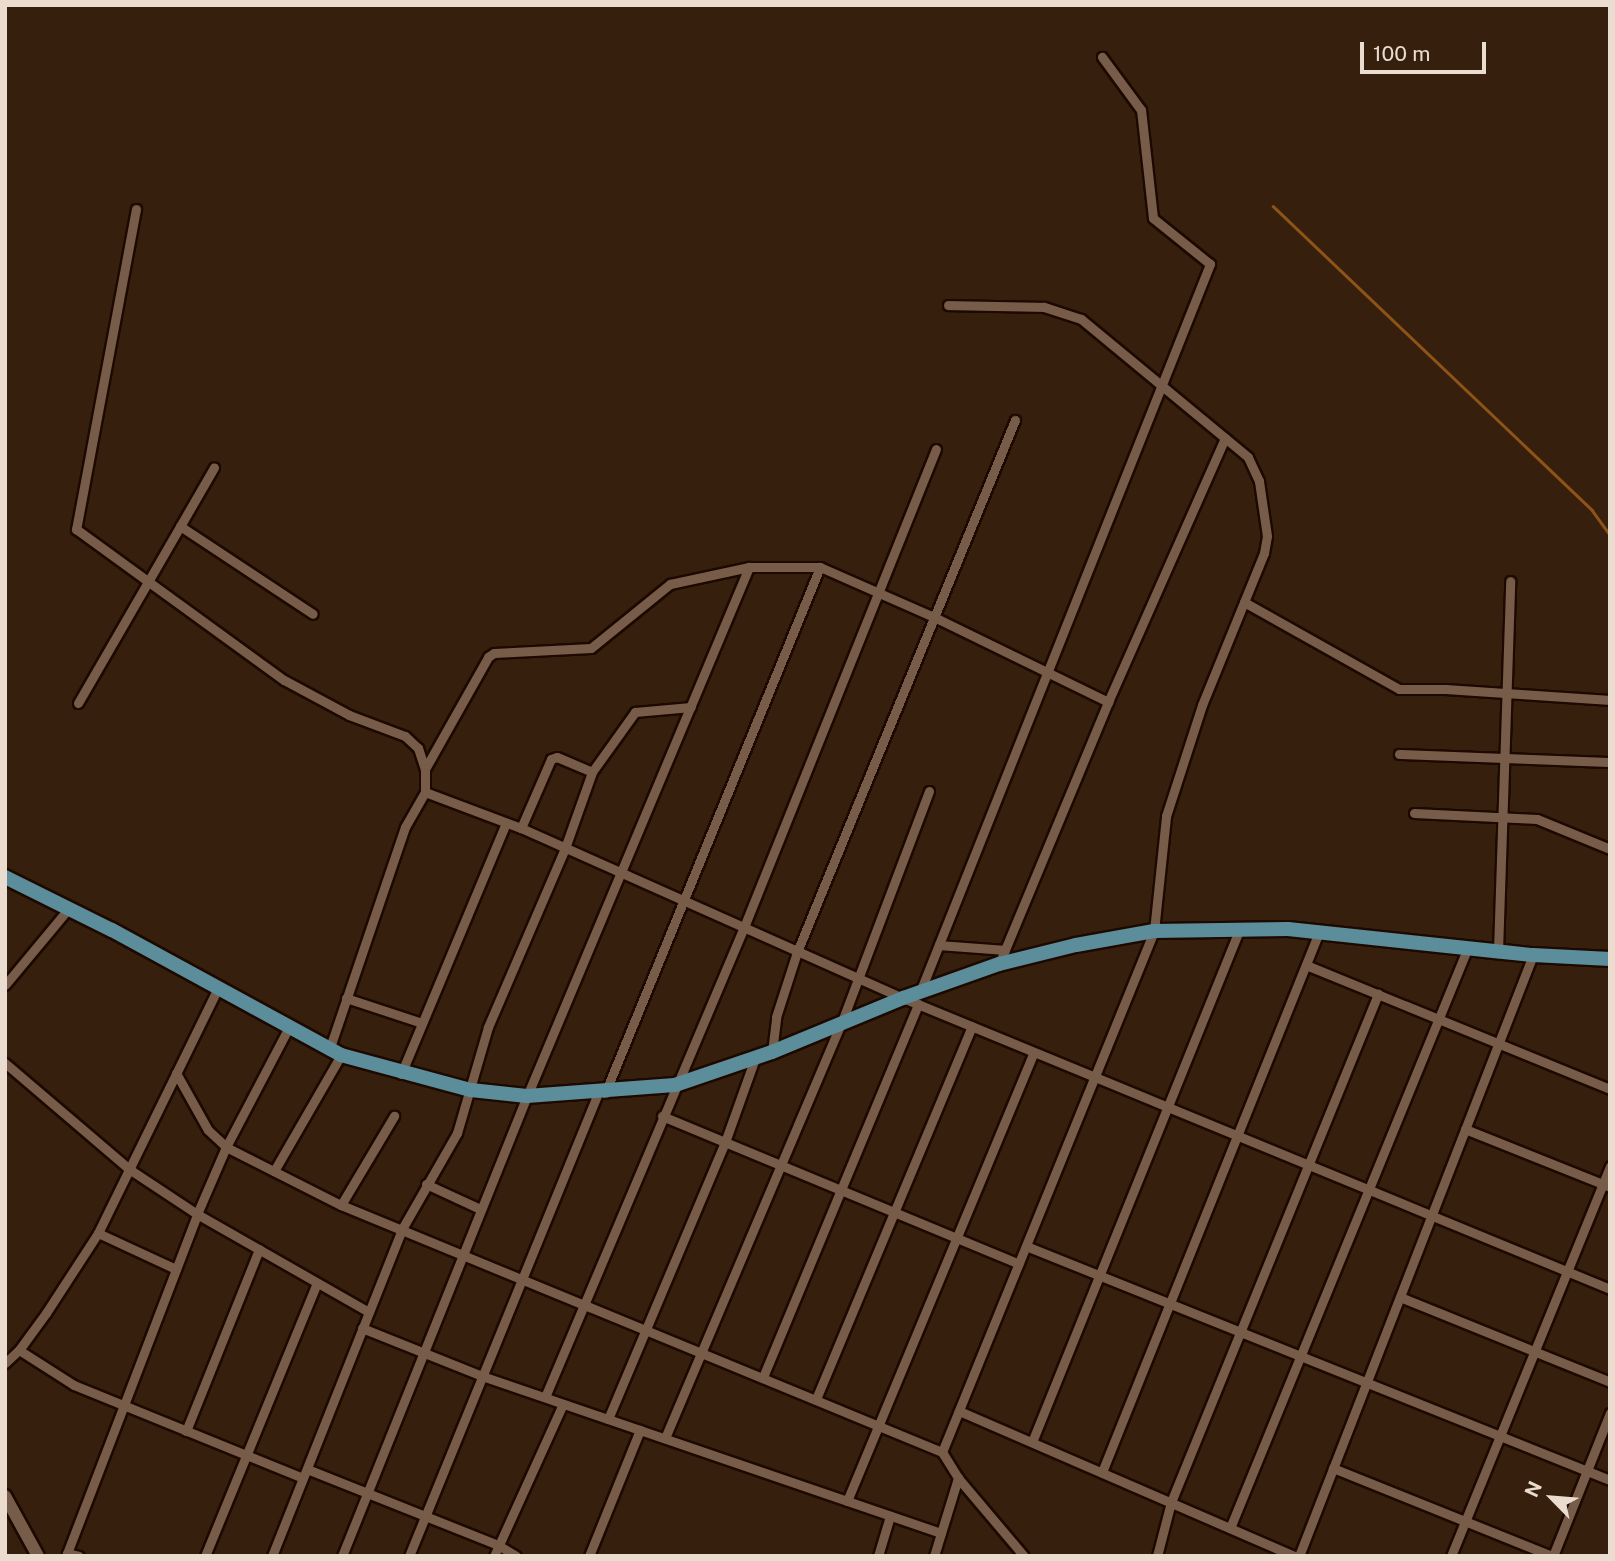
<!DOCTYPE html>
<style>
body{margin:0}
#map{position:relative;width:1615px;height:1561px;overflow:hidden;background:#36200d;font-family:"Public Sans",sans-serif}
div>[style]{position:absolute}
.stream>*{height:2.5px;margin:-1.25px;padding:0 1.25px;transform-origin:1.25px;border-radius:1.25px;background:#8e5317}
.roads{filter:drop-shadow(2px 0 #1d0900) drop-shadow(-2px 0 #1d0900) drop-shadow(0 2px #1d0900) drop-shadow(0 -2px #1d0900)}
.street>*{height:9px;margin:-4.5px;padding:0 4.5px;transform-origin:4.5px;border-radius:4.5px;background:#775d49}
.secondary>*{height:12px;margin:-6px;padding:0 6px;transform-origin:6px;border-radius:6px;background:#775d49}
.primary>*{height:14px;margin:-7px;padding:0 7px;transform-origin:7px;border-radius:7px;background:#5c8d9a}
span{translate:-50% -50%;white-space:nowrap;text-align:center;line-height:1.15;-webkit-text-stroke:7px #36200d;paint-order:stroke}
.frame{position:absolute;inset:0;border:7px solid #ebdcd0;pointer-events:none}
.north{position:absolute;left:1517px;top:1463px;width:70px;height:70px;-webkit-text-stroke:5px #36200d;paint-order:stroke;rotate:295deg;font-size:19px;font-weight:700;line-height:28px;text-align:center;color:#ebdcd0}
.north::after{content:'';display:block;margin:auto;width:24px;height:32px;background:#ebdcd0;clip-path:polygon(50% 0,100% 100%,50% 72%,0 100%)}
.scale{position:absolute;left:1360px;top:42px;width:126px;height:32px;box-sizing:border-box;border:4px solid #ebdcd0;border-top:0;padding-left:9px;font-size:21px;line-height:24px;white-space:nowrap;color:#ebdcd0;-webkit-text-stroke:5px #36200d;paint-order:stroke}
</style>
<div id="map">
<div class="stream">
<i style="left:1273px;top:206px;width:441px;rotate:43.6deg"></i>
<i style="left:1592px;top:510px;width:31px;rotate:54deg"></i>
</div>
<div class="roads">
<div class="street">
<i style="left:136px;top:209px;width:326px;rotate:100.6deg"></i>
<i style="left:76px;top:529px;width:257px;rotate:36deg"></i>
<i style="left:284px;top:680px;width:74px;rotate:28.3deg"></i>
<i style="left:349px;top:715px;width:60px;rotate:20.6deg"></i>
<i style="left:405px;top:736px;width:18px;rotate:43deg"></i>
<i style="left:418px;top:748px;width:22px;rotate:72deg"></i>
<i style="left:425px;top:769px;width:23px;rotate:90deg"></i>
<i style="left:425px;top:792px;width:40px;rotate:119.7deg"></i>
<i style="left:405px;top:827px;width:236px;rotate:108.8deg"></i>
<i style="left:180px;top:526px;width:159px;rotate:33.5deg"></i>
<i style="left:1244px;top:602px;width:178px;rotate:29.3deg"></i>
<i style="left:1399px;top:689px;width:47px"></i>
<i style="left:1446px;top:689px;width:164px;rotate:3.8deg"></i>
<i style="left:78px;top:703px;width:272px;rotate:-60deg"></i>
<i style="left:1399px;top:754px;width:211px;rotate:2.2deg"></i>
<i style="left:425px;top:769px;width:129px;rotate:-60.6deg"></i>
<i style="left:488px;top:657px;width:7px;rotate:-34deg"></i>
<i style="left:494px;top:653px;width:97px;rotate:-3deg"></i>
<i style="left:591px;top:648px;width:102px;rotate:-39deg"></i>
<i style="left:670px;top:584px;width:81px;rotate:-12.1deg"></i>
<i style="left:749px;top:567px;width:71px"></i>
<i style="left:820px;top:567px;width:124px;rotate:23.7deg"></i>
<i style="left:934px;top:617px;width:194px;rotate:26deg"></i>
<i style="left:425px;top:792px;width:103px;rotate:20.6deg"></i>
<i style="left:521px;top:828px;width:418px;rotate:24deg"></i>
<i style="left:903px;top:998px;width:765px;rotate:22.37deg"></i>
<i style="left:1414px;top:813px;width:123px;rotate:2.8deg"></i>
<i style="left:1537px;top:819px;width:79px;rotate:22.3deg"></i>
<i style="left:521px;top:828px;width:75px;rotate:-66.5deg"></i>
<i style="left:551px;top:759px;width:6px;rotate:-18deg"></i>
<i style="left:557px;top:757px;width:38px;rotate:23deg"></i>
<i style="left:939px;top:945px;width:66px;rotate:4.3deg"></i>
<i style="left:1498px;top:951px;width:370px;rotate:-88.1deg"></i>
<i style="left:999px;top:964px;width:284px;rotate:-67.4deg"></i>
<i style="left:1108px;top:702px;width:289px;rotate:-66.1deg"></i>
<i style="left:1306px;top:965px;width:328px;rotate:22.2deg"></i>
<i style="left:5px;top:985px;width:100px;rotate:-50.3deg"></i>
<i style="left:920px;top:992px;width:784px;rotate:-68.28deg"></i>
<i style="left:1210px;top:264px;width:73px;rotate:-141.1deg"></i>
<i style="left:1153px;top:218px;width:109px;rotate:-96.3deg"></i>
<i style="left:1141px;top:110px;width:66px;rotate:-126.3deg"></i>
<i style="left:346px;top:998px;width:80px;rotate:18.2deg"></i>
<i style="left:772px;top:1052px;width:35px;rotate:-83deg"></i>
<i style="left:776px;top:1017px;width:68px;rotate:-72.1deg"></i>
<i style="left:797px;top:952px;width:575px;rotate:-67.72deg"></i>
<i style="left:5px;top:1063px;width:163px;rotate:40.5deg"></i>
<i style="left:129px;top:1169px;width:82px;rotate:33.5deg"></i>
<i style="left:197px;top:1214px;width:196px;rotate:29.7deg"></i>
<i style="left:176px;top:1073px;width:65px;rotate:60.7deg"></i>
<i style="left:208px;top:1130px;width:25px;rotate:43deg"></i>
<i style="left:226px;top:1147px;width:129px;rotate:26.8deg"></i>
<i style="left:341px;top:1205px;width:650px;rotate:22.34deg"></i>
<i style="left:942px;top:1452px;width:31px;rotate:58deg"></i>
<i style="left:958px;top:1478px;width:102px;rotate:49.8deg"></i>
<i style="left:401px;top:1074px;width:272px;rotate:-67.3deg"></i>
<i style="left:605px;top:1093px;width:568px;rotate:-67.77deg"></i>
<i style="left:662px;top:1116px;width:386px;rotate:22.5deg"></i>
<i style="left:1465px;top:1129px;width:156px;rotate:21.8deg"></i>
<i style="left:274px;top:1171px;width:134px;rotate:-60deg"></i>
<i style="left:426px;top:1184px;width:60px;rotate:24.8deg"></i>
<i style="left:341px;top:1205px;width:104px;rotate:-59.2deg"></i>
<i style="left:98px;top:1233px;width:86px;rotate:24.8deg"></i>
<i style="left:1026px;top:1246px;width:629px;rotate:21.84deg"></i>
<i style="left:1400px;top:1297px;width:227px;rotate:22deg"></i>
<i style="left:362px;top:1328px;width:129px;rotate:21.8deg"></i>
<i style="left:482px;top:1376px;width:485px;rotate:18.9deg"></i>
<i style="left:19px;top:1350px;width:65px;rotate:32.5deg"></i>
<i style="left:74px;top:1385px;width:247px;rotate:22.1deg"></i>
<i style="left:5px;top:1363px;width:19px;rotate:-43deg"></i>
<i style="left:19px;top:1350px;width:46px;rotate:-53.9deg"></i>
<i style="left:46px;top:1313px;width:95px;rotate:-57deg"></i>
<i style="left:98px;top:1233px;width:271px;rotate:-63.9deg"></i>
<i style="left:763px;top:1377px;width:404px;rotate:-67.4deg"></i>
<i style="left:545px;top:1397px;width:510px;rotate:-67.05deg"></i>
<i style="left:744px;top:927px;width:515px;rotate:-68.12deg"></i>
<i style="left:816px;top:1399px;width:404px;rotate:-67.3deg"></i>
<i style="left:959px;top:1411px;width:365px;rotate:23.4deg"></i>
<i style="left:608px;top:1419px;width:301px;rotate:-67.1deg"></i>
<i style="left:725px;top:1142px;width:89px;rotate:-70.3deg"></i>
<i style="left:186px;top:1431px;width:196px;rotate:-68.1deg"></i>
<i style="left:665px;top:1438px;width:450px;rotate:-67deg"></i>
<i style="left:841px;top:1024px;width:249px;rotate:-69.3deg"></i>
<i style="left:1032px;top:1442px;width:554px;rotate:-67.97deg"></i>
<i style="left:942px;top:1452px;width:562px;rotate:-67.86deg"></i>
<i style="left:1154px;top:931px;width:116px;rotate:-84deg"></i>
<i style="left:1166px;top:816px;width:117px;rotate:-72deg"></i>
<i style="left:1202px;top:705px;width:164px;rotate:-67.8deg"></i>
<i style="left:1264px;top:553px;width:17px;rotate:-80deg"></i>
<i style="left:1267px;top:536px;width:56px;rotate:-98.3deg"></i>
<i style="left:1259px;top:481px;width:26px;rotate:-115deg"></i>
<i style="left:1248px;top:457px;width:217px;rotate:-140.4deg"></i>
<i style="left:1081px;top:319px;width:40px;rotate:-162deg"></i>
<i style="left:1043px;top:307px;width:95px;rotate:-178.8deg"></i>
<i style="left:1333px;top:1468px;width:236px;rotate:21.9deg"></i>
<i style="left:307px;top:1469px;width:206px;rotate:21.7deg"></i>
<i style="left:498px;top:1545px;width:21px;rotate:31deg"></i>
<i style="left:1102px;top:1472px;width:582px;rotate:-68.11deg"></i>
<i style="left:847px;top:1501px;width:486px;rotate:-67.4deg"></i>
<i style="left:1230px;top:1528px;width:628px;rotate:-67.72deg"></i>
<i style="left:67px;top:1553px;width:12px;rotate:14deg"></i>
<i style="left:66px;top:1556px;width:366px;rotate:-69deg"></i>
<i style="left:197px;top:1214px;width:73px;rotate:-66.6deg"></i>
<i style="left:226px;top:1147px;width:133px;rotate:-62.3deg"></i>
<i style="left:205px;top:1556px;width:295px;rotate:-67.7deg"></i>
<i style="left:272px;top:1556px;width:352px;rotate:-68.3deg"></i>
<i style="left:402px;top:1229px;width:111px;rotate:-60.2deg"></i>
<i style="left:457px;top:1133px;width:110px;rotate:-73.7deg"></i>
<i style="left:488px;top:1027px;width:195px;rotate:-66.7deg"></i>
<i style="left:565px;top:848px;width:81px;rotate:-70.4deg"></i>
<i style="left:592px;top:772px;width:74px;rotate:-54.4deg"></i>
<i style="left:635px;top:712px;width:56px;rotate:-5.1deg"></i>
<i style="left:342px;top:1556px;width:496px;rotate:-68.1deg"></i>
<i style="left:527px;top:1096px;width:574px;rotate:-67.23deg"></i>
<i style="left:409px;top:1556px;width:500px;rotate:-67.79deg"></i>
<i style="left:494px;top:1556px;width:167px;rotate:-65.6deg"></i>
<i style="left:589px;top:1556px;width:136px;rotate:-68deg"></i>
<i style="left:878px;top:1556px;width:42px;rotate:-73.3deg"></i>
<i style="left:934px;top:1556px;width:82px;rotate:-72.9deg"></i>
<i style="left:1157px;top:1556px;width:56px;rotate:-75.5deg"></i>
<i style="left:1171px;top:1502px;width:549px;rotate:-67.83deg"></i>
<i style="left:1299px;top:1556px;width:645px;rotate:-68.73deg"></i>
<i style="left:1451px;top:1556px;width:421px;rotate:-67.8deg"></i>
<i style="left:1553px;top:1556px;width:154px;rotate:-68.3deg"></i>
</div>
<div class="secondary">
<i style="left:5px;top:1496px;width:68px;rotate:61.2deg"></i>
</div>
<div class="primary">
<i style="left:5px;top:877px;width:119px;rotate:26.4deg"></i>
<i style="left:112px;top:930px;width:261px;rotate:28.6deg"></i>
<i style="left:341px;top:1055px;width:135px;rotate:15.1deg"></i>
<i style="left:471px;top:1090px;width:56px;rotate:6.1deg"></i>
<i style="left:527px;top:1096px;width:148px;rotate:-4.3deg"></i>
<i style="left:675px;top:1085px;width:102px;rotate:-18.8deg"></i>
<i style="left:772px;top:1052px;width:142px;rotate:-22.4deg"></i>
<i style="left:903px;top:998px;width:102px;rotate:-19.5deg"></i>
<i style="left:999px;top:964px;width:79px;rotate:-13.9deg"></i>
<i style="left:1076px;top:945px;width:79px;rotate:-10.2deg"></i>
<i style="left:1154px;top:931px;width:134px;rotate:-0.9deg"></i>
<i style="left:1288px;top:929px;width:246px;rotate:6.1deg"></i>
<i style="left:1533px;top:955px;width:77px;rotate:3deg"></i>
</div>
</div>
<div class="frame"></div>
<div class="north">N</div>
<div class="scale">100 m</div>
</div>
